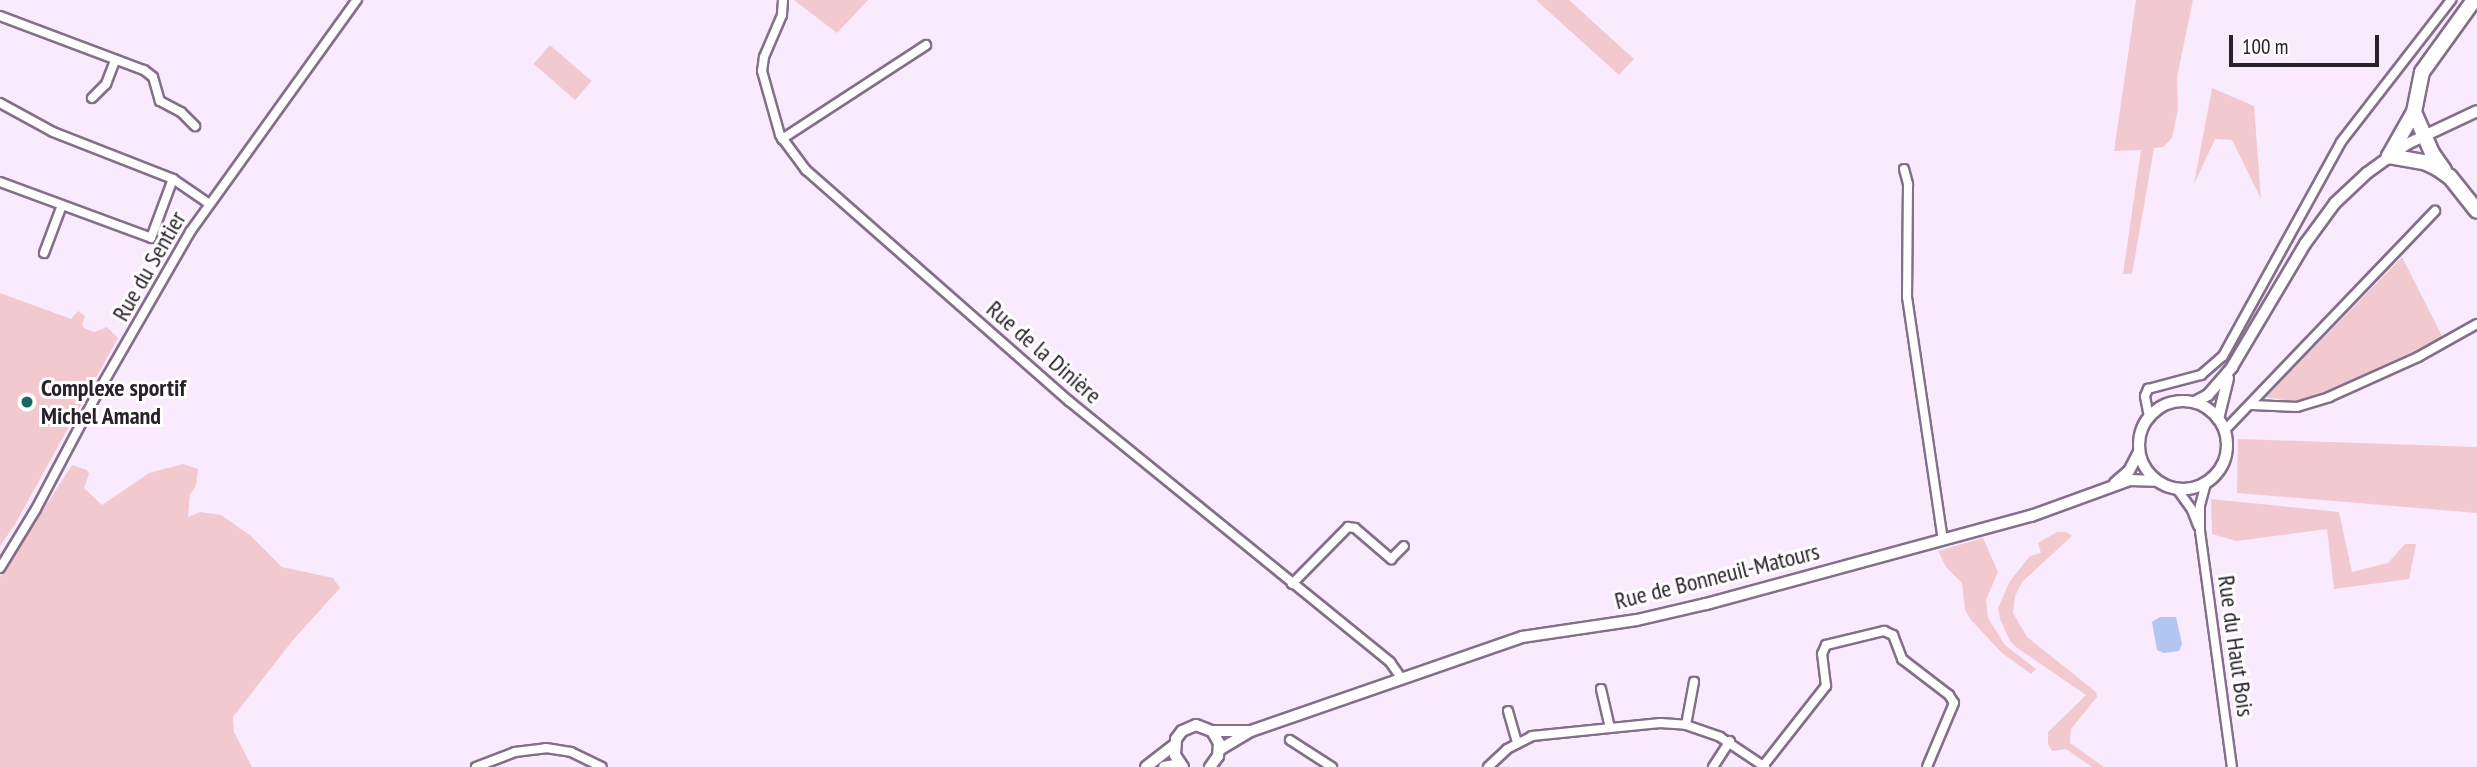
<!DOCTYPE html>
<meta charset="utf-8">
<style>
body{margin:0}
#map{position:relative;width:2477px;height:767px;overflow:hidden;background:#f9ebfd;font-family:"PT Sans Narrow",sans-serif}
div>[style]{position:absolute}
.green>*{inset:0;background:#f2c9cf;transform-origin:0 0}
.water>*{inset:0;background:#b3c6f2}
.roads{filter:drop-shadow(2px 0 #846f8b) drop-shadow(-2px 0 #846f8b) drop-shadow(0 2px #846f8b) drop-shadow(0 -2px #846f8b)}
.street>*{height:8px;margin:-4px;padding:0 4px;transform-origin:4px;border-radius:4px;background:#fff}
.secondary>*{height:10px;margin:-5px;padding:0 5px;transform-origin:5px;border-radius:5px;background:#fff}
.secondary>.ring{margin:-5px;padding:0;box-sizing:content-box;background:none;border:10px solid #fff;border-radius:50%}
.highway>*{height:14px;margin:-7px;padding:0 7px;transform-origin:7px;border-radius:7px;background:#fff}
.dots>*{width:19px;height:19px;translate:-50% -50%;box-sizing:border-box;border:4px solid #fefefe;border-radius:50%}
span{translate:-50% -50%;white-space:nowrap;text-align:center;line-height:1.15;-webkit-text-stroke:6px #fefefe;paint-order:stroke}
.street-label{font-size:24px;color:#28202b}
.poi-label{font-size:24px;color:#28202b;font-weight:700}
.left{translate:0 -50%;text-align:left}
.scale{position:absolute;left:2229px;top:35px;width:150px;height:32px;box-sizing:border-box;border:4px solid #28202b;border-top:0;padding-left:9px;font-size:21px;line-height:24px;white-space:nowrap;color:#28202b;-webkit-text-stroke:5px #fefefe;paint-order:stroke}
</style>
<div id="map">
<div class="green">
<i style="clip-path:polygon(794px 0,868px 0,837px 33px)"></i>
<i style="clip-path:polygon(1536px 0,1569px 0,1634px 59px,1619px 75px)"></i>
<i style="clip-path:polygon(2136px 0,2193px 0,2177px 77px,2178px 109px,2172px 138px,2163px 147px,2154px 148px,2132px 274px,2123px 274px,2141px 150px,2114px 151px)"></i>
<i style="left:550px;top:45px;width:55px;height:25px;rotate:41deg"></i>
<i style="clip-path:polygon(2212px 88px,2254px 106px,2261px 199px,2232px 140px,2215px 139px,2194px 184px)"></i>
<i style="clip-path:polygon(2402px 257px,2443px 338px,2317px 396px,2296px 402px,2266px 397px)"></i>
<i style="clip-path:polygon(0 293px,71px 319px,78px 311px,85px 316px,82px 325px,84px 328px,94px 332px,107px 327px,118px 338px,14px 526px,0 546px)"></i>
<i style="clip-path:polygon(2238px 439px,2477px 447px,2477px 513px,2237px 493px)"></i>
<i style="clip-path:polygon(183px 464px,198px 469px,196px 486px,190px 494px,188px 517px,200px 512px,221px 515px,251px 536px,282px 567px,333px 578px,340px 588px,293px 640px,233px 717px,234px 732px,252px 767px,0 767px,0 577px,72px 465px,87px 470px,89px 474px,84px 488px,102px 505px,149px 473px)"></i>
<i style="clip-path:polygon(2211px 499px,2339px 512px,2352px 572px,2388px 563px,2405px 544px,2416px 544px,2409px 579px,2334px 589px,2327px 529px,2236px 541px,2212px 534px)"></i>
<i style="clip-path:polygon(2057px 532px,2066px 532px,2072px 536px,2022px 582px,2015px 596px,2013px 613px,2027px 637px,2096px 692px,2097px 697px,2071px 729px,2070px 743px,2104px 767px,2092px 767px,2066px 749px,2052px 751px,2048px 744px,2048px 732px,2086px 695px,2016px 647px,2010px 641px,2000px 619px,1998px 608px,2010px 581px,2030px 556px,2041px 553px,2038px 543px)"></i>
<i style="clip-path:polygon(1983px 538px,1998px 572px,1986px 600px,1988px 618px,2005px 645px,2036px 669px,2031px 674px,2002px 653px,1971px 620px,1965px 610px,1962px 583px,1946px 567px,1938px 551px)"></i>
</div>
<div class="water">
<i style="clip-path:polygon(2160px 617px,2176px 617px,2182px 644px,2179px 651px,2164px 653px,2157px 650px,2152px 622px)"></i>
</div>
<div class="roads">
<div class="street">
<i style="left:783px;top:0;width:15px;rotate:94deg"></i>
<i style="left:782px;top:15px;width:46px;rotate:113.2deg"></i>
<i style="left:764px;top:57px;width:14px;rotate:98deg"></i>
<i style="left:762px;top:71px;width:66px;rotate:74.3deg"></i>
<i style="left:780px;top:135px;width:44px;rotate:53.4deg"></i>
<i style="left:806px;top:170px;width:350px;rotate:41.3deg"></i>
<i style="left:1069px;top:401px;width:414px;rotate:39.1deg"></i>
<i style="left:1390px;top:662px;width:19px;rotate:55deg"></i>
<i style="left:0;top:16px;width:154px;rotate:20.6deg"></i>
<i style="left:144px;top:70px;width:11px;rotate:38deg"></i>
<i style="left:153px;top:77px;width:25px;rotate:74deg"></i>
<i style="left:160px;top:101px;width:24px;rotate:28deg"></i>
<i style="left:181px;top:112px;width:20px;rotate:45deg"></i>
<i style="left:92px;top:98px;width:20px;rotate:-45deg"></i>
<i style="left:106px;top:84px;width:26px;rotate:-69deg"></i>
<i style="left:0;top:103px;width:60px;rotate:28.7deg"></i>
<i style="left:53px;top:132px;width:129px;rotate:21.4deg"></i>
<i style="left:173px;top:179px;width:42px;rotate:34.4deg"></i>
<i style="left:782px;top:139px;width:172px;rotate:-33.1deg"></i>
<i style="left:1904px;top:169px;width:16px;rotate:75deg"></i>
<i style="left:1908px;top:184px;width:113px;rotate:90.5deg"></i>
<i style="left:1907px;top:297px;width:246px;rotate:81.6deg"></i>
<i style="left:0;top:182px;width:161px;rotate:20.3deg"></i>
<i style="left:151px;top:238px;width:63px;rotate:-69.6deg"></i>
<i style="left:44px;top:253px;width:51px;rotate:-69.4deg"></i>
<i style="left:2252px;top:405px;width:45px;rotate:2.5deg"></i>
<i style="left:2297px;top:407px;width:34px;rotate:-17deg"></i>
<i style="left:2329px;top:397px;width:98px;rotate:-24.2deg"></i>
<i style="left:2418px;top:357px;width:68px;rotate:-29.2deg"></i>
<i style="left:2149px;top:417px;width:21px;rotate:-101deg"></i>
<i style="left:2145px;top:396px;width:8px;rotate:-67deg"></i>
<i style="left:2148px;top:389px;width:55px;rotate:-14.8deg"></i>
<i style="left:2201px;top:375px;width:29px;rotate:-41deg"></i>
<i style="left:2223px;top:356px;width:244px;rotate:-61.1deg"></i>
<i style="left:2341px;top:142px;width:180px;rotate:-52.2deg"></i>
<i style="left:2224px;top:431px;width:305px;rotate:-46.2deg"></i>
<i style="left:2206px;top:483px;width:24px;rotate:105deg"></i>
<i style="left:2200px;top:506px;width:25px;rotate:90deg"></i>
<i style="left:2200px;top:531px;width:238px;rotate:82.3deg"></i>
<i style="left:2177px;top:489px;width:26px;rotate:54deg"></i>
<i style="left:2192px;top:510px;width:17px;rotate:69deg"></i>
<i style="left:0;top:568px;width:69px;rotate:-58.6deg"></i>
<i style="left:36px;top:509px;width:132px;rotate:-62.1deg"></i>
<i style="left:98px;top:392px;width:185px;rotate:-60.1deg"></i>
<i style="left:190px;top:232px;width:286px;rotate:-54.3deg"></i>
<i style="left:1292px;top:584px;width:80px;rotate:-45.5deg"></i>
<i style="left:1348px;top:527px;width:7px;rotate:8deg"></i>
<i style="left:1355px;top:528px;width:48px;rotate:40.7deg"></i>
<i style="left:1391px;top:559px;width:18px;rotate:-45deg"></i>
<i style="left:1601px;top:689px;width:39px;rotate:77deg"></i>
<i style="left:1508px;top:711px;width:32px;rotate:74deg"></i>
<i style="left:1686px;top:725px;width:44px;rotate:-79.5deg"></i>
<i style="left:1290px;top:740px;width:50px;rotate:32.7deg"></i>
<i style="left:1763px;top:766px;width:102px;rotate:-51.8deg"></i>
<i style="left:1826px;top:686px;width:32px;rotate:-97deg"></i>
<i style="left:1822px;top:654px;width:10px;rotate:-66deg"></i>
<i style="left:1826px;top:645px;width:60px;rotate:-13.6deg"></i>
<i style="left:1884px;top:631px;width:10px;rotate:24deg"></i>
<i style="left:1893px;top:635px;width:26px;rotate:69deg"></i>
<i style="left:1902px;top:659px;width:59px;rotate:37.5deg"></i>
<i style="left:1949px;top:695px;width:9px;rotate:58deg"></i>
<i style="left:1954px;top:703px;width:69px;rotate:112.9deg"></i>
<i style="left:476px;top:767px;width:42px;rotate:-21deg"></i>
<i style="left:515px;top:752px;width:31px;rotate:-7deg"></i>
<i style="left:546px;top:748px;width:25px;rotate:9deg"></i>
<i style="left:571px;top:752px;width:34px;rotate:26deg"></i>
<i style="left:1488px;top:767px;width:26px;rotate:-43deg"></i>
<i style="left:1507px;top:749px;width:28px;rotate:-27deg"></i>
<i style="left:1532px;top:736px;width:129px;rotate:-5.8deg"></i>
<i style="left:1660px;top:723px;width:26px;rotate:4deg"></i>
<i style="left:1686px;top:725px;width:36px;rotate:19deg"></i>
<i style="left:1720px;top:737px;width:54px;rotate:33.7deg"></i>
<i style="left:1713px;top:767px;width:31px;rotate:-57deg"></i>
</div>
<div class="secondary">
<i class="ring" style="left:2139px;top:401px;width:78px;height:78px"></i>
<i style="left:2195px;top:402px;width:15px;rotate:-28deg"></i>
<i style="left:2208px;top:395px;width:37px;rotate:-49deg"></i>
<i style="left:2232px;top:367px;width:143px;rotate:-59.3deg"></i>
<i style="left:2305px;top:244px;width:51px;rotate:-53.8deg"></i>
<i style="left:2335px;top:203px;width:44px;rotate:-43.2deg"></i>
<i style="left:2367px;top:173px;width:49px;rotate:-35.9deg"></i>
<i style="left:2407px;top:144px;width:77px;rotate:-25.2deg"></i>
<i style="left:2218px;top:419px;width:42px;rotate:-76.3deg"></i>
<i style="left:2115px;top:483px;width:18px;rotate:-41deg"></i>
<i style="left:2129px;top:471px;width:21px;rotate:-62deg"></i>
<i style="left:1212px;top:731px;width:36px"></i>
<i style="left:1219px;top:750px;width:37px;rotate:-31deg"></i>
<i style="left:1251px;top:731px;width:287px;rotate:-19.1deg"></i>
<i style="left:1522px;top:637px;width:116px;rotate:-8.4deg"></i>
<i style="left:1637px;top:620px;width:71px;rotate:-13.1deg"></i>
<i style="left:1706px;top:604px;width:337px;rotate:-15.2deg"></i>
<i style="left:2031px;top:516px;width:105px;rotate:-20deg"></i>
<i style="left:2130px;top:480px;width:25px;rotate:2deg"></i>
<i style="left:1146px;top:767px;width:36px;rotate:-38deg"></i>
<i style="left:1164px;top:767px;width:15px;rotate:-11deg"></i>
<i style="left:1183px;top:767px;width:14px;rotate:-124deg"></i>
<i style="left:1175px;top:755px;width:16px;rotate:-86deg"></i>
<i style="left:1176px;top:739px;width:10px;rotate:-53deg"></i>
<i style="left:1182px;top:731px;width:15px;rotate:-23deg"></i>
<i style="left:1196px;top:725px;width:17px;rotate:21deg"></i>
<i style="left:1212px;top:731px;width:14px;rotate:60deg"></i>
<i style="left:1219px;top:743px;width:13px;rotate:94deg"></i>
<i style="left:1218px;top:756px;width:14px;rotate:126deg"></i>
</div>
<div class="highway">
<i style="left:2474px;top:0;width:89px;rotate:125.8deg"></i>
<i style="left:2422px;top:72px;width:41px;rotate:101.3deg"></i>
<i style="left:2414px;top:112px;width:51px;rotate:119.6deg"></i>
<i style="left:2389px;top:156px;width:36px;rotate:10deg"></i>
<i style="left:2424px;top:162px;width:14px;rotate:25deg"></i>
<i style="left:2437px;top:168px;width:16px;rotate:35deg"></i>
<i style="left:2450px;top:177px;width:43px;rotate:51.5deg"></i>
<i style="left:2414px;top:112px;width:45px;rotate:66.3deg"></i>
<i style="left:2432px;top:153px;width:21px;rotate:55deg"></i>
</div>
</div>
<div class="dots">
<i style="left:27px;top:402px;background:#1a6765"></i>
</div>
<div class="street-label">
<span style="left:149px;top:266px;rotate:-60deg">Rue du Sentier</span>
<span style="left:1044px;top:352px;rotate:41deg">Rue de la Dinière</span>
<span style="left:1717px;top:576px;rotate:-14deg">Rue de Bonneuil-Matours</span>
<span style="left:2236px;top:646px;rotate:82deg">Rue du Haut Bois</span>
</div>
<div class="poi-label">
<span class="left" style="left:41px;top:402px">Complexe sportif<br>Michel Amand</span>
</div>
<div class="scale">100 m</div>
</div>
